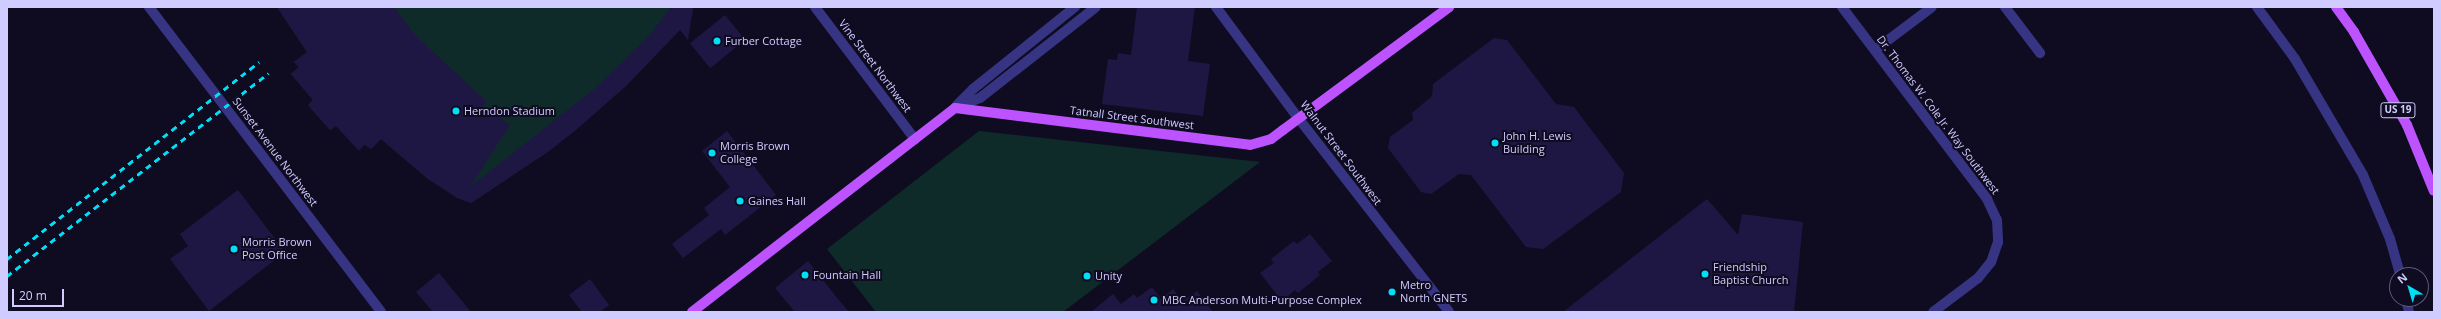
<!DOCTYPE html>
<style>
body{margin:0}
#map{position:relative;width:2441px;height:319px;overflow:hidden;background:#0f0c21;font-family:"Open Sans",sans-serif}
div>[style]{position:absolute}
.green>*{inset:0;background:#0e2b2a}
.building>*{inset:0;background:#1f1743;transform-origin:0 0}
.minor>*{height:10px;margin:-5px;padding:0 5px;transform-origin:5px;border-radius:5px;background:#363483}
.major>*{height:10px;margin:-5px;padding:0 5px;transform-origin:5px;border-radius:5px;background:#bd53ff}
.rail>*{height:3px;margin-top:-1.5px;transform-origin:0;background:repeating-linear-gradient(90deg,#00dff7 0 6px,transparent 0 11px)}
.dots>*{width:11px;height:11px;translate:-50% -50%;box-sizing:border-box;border:2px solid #0f0c21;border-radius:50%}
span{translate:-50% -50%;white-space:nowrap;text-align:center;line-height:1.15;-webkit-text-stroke:4px #0f0c21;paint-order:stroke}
.shield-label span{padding:1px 3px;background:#0f0c21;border:1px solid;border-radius:3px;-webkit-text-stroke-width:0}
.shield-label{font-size:10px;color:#d1ccff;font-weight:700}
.poi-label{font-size:11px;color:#d1ccff}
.left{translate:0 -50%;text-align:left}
.street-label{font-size:11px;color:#d1ccff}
.frame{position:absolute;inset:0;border:8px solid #d1ccff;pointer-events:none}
.north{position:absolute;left:2389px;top:267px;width:40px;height:40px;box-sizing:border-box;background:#0f0c21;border:1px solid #5d597a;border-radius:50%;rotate:322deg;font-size:11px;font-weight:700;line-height:16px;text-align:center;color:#d1ccff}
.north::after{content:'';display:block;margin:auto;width:14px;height:18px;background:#00dff7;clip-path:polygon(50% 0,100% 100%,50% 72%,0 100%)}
.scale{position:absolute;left:12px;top:289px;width:52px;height:18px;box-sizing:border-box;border:2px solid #d1ccff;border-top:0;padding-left:5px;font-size:12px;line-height:14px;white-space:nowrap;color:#d1ccff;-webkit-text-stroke:3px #0f0c21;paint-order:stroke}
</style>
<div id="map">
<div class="green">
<i style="clip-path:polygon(277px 7px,693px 7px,692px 16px,626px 86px,549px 151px,471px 203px,428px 179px,381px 139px,371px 149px,336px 126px,330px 130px,308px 105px,313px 100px,291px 74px,299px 67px,294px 62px,307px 52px)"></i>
<i style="clip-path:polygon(979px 131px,1260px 162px,1063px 312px,876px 312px,827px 249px)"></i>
</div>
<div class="building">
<i style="clip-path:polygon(277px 7px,394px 7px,417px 37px,486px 101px,483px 107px,510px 125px,470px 187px,594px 89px,649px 36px,671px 7px,693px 7px,688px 40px,680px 30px,626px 86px,576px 130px,549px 151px,471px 203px,457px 198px,428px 179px,381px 139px,371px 149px,365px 144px,359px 151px,336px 126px,330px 130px,308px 105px,313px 100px,291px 74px,299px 67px,294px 62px,307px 52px)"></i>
<i style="clip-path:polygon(1137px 7px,1195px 7px,1188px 61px,1210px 64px,1203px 116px,1102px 104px,1108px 59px,1117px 60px,1118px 53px,1131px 55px)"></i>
<i style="left:725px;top:15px;width:32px;height:45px;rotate:51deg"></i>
<i style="clip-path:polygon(1494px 38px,1507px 40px,1556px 104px,1574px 107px,1624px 173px,1621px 192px,1543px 249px,1526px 247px,1471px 175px,1459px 174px,1431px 194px,1421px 192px,1388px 148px,1390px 137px,1413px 120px,1412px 113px,1432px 96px,1433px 84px)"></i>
<i style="clip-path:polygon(727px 131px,776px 195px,725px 235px,721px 229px,683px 258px,672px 244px,709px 215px,704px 208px,730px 187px,702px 151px)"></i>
<i style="clip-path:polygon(238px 190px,285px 252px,209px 311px,170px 259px,188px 246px,180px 234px)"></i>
<i style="clip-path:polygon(1707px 199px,1738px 235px,1742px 214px,1803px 222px,1794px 312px,1563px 312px)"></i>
<i style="clip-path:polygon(1310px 234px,1332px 261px,1318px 272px,1320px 275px,1298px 293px,1295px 290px,1282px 301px,1260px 273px,1274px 263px,1271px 259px,1294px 241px,1297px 244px)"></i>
<i style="clip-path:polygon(808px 261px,838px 299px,849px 312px,795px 312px,775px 288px)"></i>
<i style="clip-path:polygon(439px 273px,471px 312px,433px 312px,416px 292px)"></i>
<i style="clip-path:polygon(590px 279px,609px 305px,600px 312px,582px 312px,569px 295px)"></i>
<i style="clip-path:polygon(1152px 287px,1161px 299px,1173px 289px,1183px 301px,1197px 291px,1213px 312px,1091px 312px,1113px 294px,1121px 304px,1134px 294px,1137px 298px)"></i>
</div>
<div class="minor">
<i style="left:149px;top:7px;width:383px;rotate:52.7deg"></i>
<i style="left:815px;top:7px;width:166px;rotate:52.9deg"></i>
<i style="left:1216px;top:7px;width:139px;rotate:53.5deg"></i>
<i style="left:1299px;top:119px;width:244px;rotate:52.1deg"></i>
<i style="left:1842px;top:7px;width:241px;rotate:52.9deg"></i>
<i style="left:1987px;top:199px;width:23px;rotate:65deg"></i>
<i style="left:1997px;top:220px;width:22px;rotate:87deg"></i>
<i style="left:1998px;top:242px;width:21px;rotate:109deg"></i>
<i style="left:1991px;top:262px;width:21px;rotate:129deg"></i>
<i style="left:1978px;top:278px;width:56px;rotate:142.9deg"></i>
<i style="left:2005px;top:7px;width:58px;rotate:52.7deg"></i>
<i style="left:2257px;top:7px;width:64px;rotate:53.8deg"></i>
<i style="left:2295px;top:59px;width:134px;rotate:59.6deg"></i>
<i style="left:2363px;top:175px;width:69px;rotate:67.1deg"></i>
<i style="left:2390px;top:239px;width:37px;rotate:74deg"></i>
<i style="left:1875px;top:50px;width:71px;rotate:-37deg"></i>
<i style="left:957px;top:105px;width:23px;rotate:-45deg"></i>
<i style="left:973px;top:89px;width:131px;rotate:-38.8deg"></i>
<i style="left:955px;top:108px;width:27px;rotate:-22deg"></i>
<i style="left:980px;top:98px;width:147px;rotate:-38.1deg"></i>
<i style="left:2406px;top:299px;width:13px;rotate:77deg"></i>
</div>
<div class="major">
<i style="left:2336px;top:7px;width:31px;rotate:54deg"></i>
<i style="left:2354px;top:32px;width:107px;rotate:60.3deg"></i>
<i style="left:2407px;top:125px;width:71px;rotate:67.8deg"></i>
<i style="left:692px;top:312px;width:333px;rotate:-37.8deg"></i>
<i style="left:955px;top:108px;width:297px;rotate:7.1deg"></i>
<i style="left:1250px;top:145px;width:22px;rotate:-16deg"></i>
<i style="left:1271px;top:139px;width:15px;rotate:-37deg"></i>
<i style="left:1283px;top:130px;width:207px;rotate:-36.5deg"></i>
</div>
<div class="rail">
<i style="left:7px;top:259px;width:320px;rotate:-38deg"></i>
<i style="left:7px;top:276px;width:331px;rotate:-37.8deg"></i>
</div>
<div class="dots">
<i style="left:717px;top:41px;background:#00dff7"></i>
<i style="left:456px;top:111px;background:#00dff7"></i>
<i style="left:1495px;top:143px;background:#00dff7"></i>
<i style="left:712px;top:153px;background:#00dff7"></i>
<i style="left:740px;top:201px;background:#00dff7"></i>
<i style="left:234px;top:249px;background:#00dff7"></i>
<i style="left:1705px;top:274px;background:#00dff7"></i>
<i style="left:805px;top:275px;background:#00dff7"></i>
<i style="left:1087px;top:276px;background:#00dff7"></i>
<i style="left:1392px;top:292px;background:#00dff7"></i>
<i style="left:1154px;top:300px;background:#00dff7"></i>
</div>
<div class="shield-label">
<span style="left:2398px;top:110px">US 19</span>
</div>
<div class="poi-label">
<span class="left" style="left:725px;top:41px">Furber Cottage</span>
<span class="left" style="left:464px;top:111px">Herndon Stadium</span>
<span class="left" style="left:1503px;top:143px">John H. Lewis<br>Building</span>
<span class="left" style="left:720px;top:153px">Morris Brown<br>College</span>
<span class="left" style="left:748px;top:201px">Gaines Hall</span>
<span class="left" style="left:242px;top:249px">Morris Brown<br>Post Office</span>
<span class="left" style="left:1713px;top:274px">Friendship<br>Baptist Church</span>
<span class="left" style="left:813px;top:275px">Fountain Hall</span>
<span class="left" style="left:1095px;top:276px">Unity</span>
<span class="left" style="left:1400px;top:292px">Metro<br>North GNETS</span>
<span class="left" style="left:1162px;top:300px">MBC Anderson Multi-Purpose Complex</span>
</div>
<div class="street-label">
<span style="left:875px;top:66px;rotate:53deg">Vine Street Northwest</span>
<span style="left:1938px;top:115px;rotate:53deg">Dr. Thomas W. Cole Jr. Way Southwest</span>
<span style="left:1132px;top:118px;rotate:7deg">Tatnall Street Southwest</span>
<span style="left:275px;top:152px;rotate:53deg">Sunset Avenue Northwest</span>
<span style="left:1341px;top:153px;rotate:53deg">Walnut Street Southwest</span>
</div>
<div class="frame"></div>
<div class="north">N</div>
<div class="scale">20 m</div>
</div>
